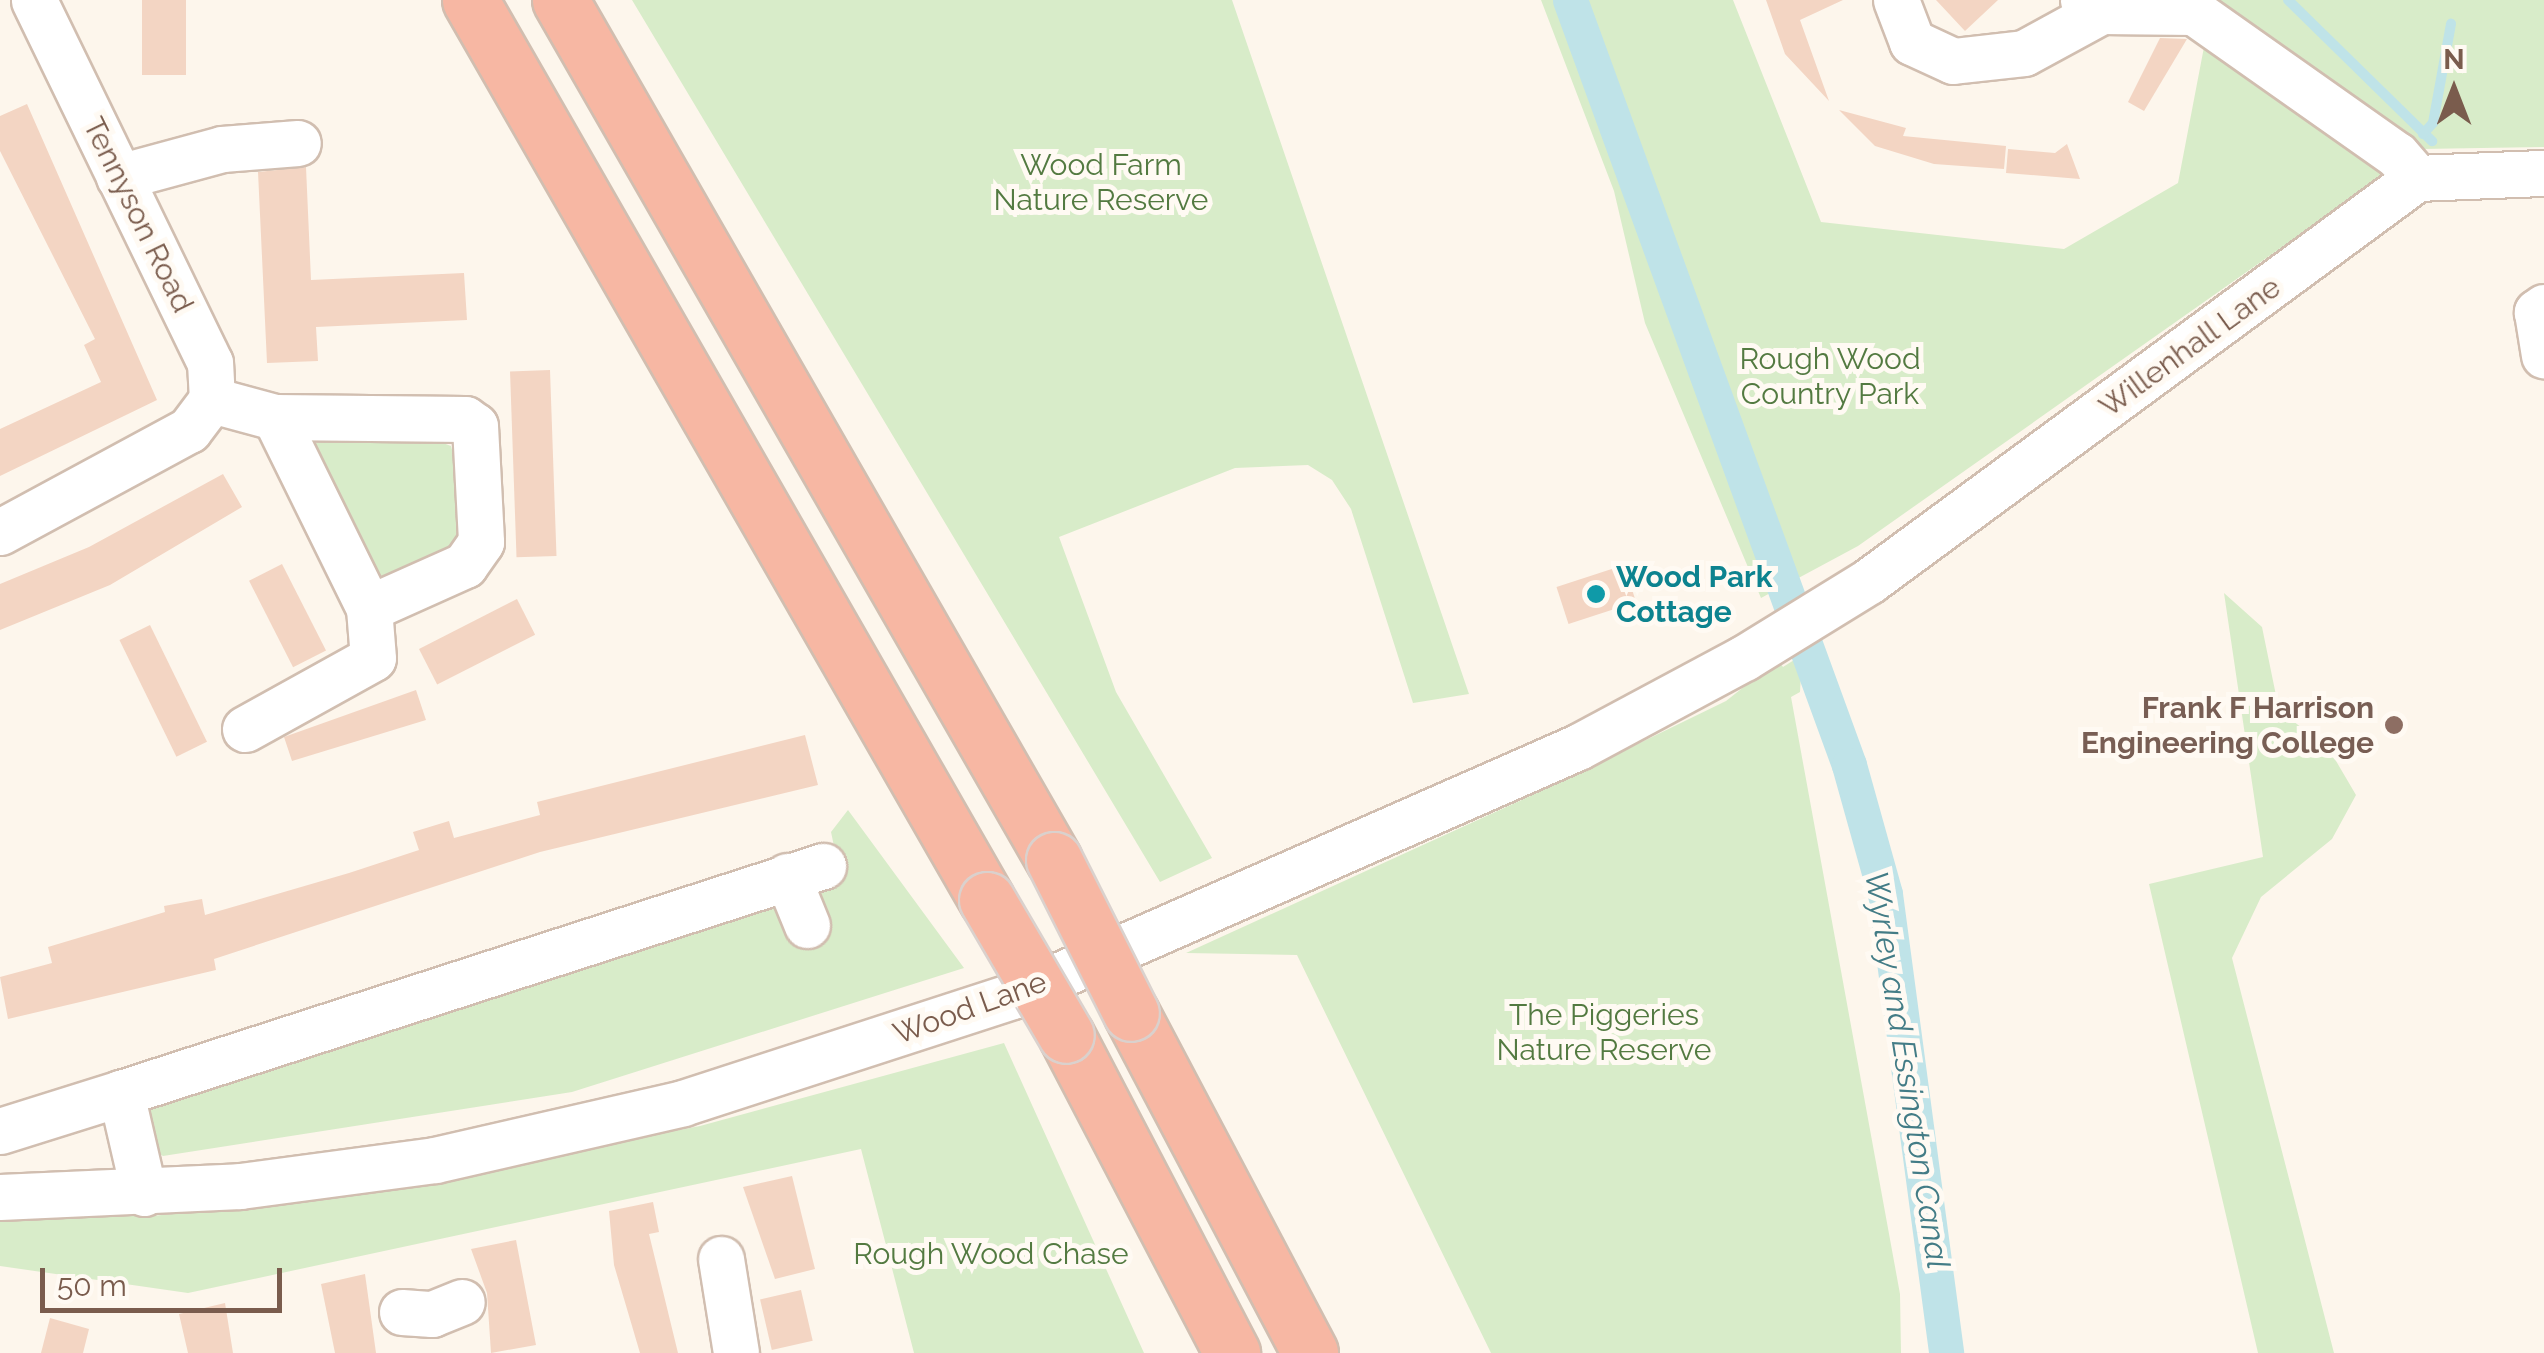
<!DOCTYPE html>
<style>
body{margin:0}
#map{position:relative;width:2544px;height:1353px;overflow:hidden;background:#fdf6ec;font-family:Raleway,sans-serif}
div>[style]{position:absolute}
.green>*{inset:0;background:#d8ecc9}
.stream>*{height:10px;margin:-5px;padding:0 5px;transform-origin:5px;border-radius:5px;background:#bfe3e8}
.canal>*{height:35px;margin:-17.5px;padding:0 17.5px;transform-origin:17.5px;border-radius:17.5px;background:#bfe3e8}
.building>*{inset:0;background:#f3d5c3;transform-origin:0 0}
.roads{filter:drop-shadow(2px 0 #d1beb0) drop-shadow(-2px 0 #d1beb0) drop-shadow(0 2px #d1beb0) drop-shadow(0 -2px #d1beb0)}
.minor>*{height:45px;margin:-22.5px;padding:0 22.5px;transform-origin:22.5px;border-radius:22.5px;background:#fff}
.highway>*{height:55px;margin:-27.5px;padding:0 27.5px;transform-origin:27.5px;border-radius:27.5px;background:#f7b7a3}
.bridges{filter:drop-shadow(2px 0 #dad1cd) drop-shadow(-2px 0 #dad1cd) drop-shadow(0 2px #dad1cd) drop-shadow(0 -2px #dad1cd)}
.highway-bridge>*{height:55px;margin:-27.5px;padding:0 27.5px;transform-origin:27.5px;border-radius:27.5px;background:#f7b7a3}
.dots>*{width:28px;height:28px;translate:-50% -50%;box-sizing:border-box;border:5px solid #fffaf3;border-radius:50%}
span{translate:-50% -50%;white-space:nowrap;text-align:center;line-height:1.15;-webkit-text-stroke:10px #fffaf3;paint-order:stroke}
.park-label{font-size:30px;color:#537a41}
.street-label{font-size:30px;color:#7a5c4d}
.culture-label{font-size:30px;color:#0d838f;font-weight:700}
.left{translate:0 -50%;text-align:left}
.education-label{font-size:30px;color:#785e54;font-weight:700}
.right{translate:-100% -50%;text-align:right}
.water-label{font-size:32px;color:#437c86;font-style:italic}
.north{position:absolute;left:2404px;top:40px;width:100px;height:100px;-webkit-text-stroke:8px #fffaf3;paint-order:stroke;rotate:0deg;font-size:28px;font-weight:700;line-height:40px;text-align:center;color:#7a5c4d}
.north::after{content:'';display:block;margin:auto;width:35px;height:45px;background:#7a5c4d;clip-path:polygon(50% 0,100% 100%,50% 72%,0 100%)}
.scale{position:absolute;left:40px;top:1268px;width:242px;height:45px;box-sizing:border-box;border:5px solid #7a5c4d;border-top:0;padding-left:12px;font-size:30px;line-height:35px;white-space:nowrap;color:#7a5c4d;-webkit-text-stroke:8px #fffaf3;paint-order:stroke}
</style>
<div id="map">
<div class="green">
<i style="clip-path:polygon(632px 0,1232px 0,1469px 694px,1413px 703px,1351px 509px,1332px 480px,1308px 465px,1235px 468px,1059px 537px,1116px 692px,1212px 858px,1160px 882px)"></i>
<i style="clip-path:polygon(1541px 0,1733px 0,1821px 222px,2064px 249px,2178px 183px,2213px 0,2544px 0,2544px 147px,2421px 149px,1858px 546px,1761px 598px,1645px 323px,1614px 191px)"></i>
<i style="clip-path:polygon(410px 431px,451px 446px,467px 500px,463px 546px,394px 581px,368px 574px,299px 445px)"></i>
<i style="clip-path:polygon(2224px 593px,2262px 627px,2279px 710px,2329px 749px,2356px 795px,2332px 839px,2261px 897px,2232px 958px,2334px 1353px,2258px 1353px,2149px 884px,2263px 857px)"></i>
<i style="clip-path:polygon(1802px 655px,1800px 692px,1791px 697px,1900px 1294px,1901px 1353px,1491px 1353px,1297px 955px,1186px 953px,1539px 792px,1726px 701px,1778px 660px,1783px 667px)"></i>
<i style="clip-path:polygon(848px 810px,964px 968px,572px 1092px,163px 1156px,147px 1146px,147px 1106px,841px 879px,831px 832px)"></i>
<i style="clip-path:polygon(1004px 1043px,1144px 1353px,914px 1353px,861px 1149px,188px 1293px,0 1266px,0 1214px,152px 1216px,327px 1198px,700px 1126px)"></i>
</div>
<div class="stream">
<i style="left:2288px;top:0;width:202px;rotate:44.4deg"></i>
<i style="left:2423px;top:134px;width:15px;rotate:-48deg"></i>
<i style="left:2433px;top:123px;width:101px;rotate:-79.7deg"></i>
</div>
<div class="canal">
<i style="left:1570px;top:0;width:814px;rotate:69.96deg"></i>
<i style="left:1849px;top:765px;width:134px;rotate:74.4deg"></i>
<i style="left:1885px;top:894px;width:463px;rotate:82.4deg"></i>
</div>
<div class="building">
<i style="left:142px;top:0;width:44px;height:75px"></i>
<i style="clip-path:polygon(1766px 0,1843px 0,1800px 20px,1829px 101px,1785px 54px)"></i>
<i style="clip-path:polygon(1936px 0,1998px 0,1965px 31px)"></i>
<i style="clip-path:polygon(2160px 38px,2187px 39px,2144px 111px,2128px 102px)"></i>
<i style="clip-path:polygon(27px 104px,157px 400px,0 476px,0 429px,101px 382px,84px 345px,95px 339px,0 151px,0 116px)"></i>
<i style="clip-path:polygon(1839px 110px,1906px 128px,1903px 136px,2006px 146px,2004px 169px,1934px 164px,1875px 146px)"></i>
<i style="clip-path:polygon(2067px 144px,2080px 179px,2006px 173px,2008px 149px,2055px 153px)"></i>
<i style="clip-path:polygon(306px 167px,311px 280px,464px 273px,467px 320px,316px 327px,318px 361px,267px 363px,258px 172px)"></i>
<i style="left:550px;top:370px;width:186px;height:40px;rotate:88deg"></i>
<i style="clip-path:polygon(223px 474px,242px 507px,110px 585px,0 630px,0 584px,89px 547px)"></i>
<i style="left:282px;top:564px;width:97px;height:37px;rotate:63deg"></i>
<i style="left:1624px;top:565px;width:39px;height:71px;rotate:72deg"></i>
<i style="left:517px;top:599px;width:40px;height:110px;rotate:63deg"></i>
<i style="left:150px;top:625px;width:130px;height:34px;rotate:64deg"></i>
<i style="clip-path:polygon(416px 690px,426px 720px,292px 761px,284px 737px)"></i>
<i style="clip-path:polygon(805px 735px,818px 785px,540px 852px,214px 959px,216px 970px,8px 1019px,0 977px,52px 963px,48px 947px,165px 912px,164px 906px,202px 899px,205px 915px,349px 873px,419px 850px,413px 832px,449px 821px,454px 838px,540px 815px,537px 802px)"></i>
<i style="clip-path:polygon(792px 1176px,815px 1269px,775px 1279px,743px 1187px)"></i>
<i style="clip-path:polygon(653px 1202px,659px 1232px,649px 1234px,678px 1353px,640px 1353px,614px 1265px,609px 1211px)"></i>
<i style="clip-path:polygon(516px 1240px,536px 1345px,491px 1353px,487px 1293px,471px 1249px)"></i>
<i style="clip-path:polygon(365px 1274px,376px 1353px,335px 1353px,321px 1284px)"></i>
<i style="left:801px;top:1290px;width:52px;height:42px;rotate:77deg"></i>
<i style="clip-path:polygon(225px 1303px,233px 1353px,188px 1353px,179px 1314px)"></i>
<i style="clip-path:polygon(50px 1318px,89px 1329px,83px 1353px,41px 1353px)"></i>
</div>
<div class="roads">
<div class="minor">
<i style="left:1896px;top:0;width:45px;rotate:69.1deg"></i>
<i style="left:1912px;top:42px;width:45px;rotate:24.9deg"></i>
<i style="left:1953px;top:61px;width:71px;rotate:-6.4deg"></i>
<i style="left:2024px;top:53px;width:88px;rotate:-28.6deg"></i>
<i style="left:2083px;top:0;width:21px;rotate:31deg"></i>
<i style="left:2101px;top:11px;width:93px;rotate:0.6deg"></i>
<i style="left:2194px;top:12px;width:248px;rotate:35.2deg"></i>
<i style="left:2397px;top:155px;width:30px;rotate:49deg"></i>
<i style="left:119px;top:177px;width:107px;rotate:-15.2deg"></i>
<i style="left:222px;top:149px;width:76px;rotate:-4.5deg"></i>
<i style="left:2544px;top:307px;width:9px;rotate:144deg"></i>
<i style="left:2537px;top:312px;width:44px;rotate:80.8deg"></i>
<i style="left:212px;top:400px;width:65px;rotate:15.1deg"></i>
<i style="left:275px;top:417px;width:190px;rotate:0.6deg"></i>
<i style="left:465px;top:419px;width:12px;rotate:35deg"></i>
<i style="left:475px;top:426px;width:116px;rotate:87deg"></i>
<i style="left:481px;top:542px;width:28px;rotate:125deg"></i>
<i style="left:465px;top:565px;width:105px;rotate:155.9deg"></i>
<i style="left:369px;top:608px;width:213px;rotate:-116.2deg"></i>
<i style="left:0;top:532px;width:215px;rotate:-28.4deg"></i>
<i style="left:189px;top:430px;width:38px;rotate:-53deg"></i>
<i style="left:212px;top:400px;width:37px;rotate:-93deg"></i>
<i style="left:210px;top:363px;width:403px;rotate:-115.9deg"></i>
<i style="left:245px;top:729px;width:146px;rotate:-29deg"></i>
<i style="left:373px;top:658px;width:50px;rotate:-94.6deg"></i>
<i style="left:787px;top:876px;width:53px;rotate:67.8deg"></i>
<i style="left:0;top:1131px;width:127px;rotate:-17.4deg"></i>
<i style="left:144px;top:1193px;width:103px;rotate:-103deg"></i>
<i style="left:121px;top:1093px;width:738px;rotate:-17.92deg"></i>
<i style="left:0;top:1197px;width:240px;rotate:-2.6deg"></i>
<i style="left:240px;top:1186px;width:197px;rotate:-7.6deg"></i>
<i style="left:435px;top:1160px;width:254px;rotate:-12.9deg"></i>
<i style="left:683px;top:1103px;width:346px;rotate:-18deg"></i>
<i style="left:1012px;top:996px;width:618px;rotate:-23.75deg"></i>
<i style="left:1578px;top:747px;width:188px;rotate:-28.2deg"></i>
<i style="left:1744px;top:658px;width:147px;rotate:-31.6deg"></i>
<i style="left:1869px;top:581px;width:680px;rotate:-36.33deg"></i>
<i style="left:2417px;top:178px;width:127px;rotate:-2.3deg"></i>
<i style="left:721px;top:1259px;width:95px;rotate:80.9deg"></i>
<i style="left:402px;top:1312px;width:30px;rotate:4deg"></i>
<i style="left:432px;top:1314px;width:32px;rotate:-22deg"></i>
</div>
<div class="highway">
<i style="left:470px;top:0;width:1038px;rotate:60.13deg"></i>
<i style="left:560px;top:0;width:992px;rotate:60.13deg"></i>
<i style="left:1131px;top:1013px;width:384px;rotate:62.2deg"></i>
<i style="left:1066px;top:1035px;width:359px;rotate:62.4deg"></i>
</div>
</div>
<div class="bridges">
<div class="highway-bridge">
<i style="left:1054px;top:860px;width:171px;rotate:63.3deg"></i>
<i style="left:987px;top:900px;width:156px;rotate:59.7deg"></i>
</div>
</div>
<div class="dots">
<i style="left:1596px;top:594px;background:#0f9aa8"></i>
<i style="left:2394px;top:725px;background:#8d6e63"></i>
</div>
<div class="park-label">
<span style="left:1101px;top:182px">Wood Farm<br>Nature Reserve</span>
<span style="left:1830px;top:376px">Rough Wood<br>Country Park</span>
<span style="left:1604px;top:1032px">The Piggeries<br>Nature Reserve</span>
<span style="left:991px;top:1254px">Rough Wood Chase</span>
</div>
<div class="street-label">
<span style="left:138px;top:215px;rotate:64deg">Tennyson Road</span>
<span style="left:2190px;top:347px;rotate:-36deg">Willenhall Lane</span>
<span style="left:970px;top:1008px;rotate:-20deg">Wood Lane</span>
</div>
<div class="culture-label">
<span class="left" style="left:1616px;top:594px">Wood Park<br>Cottage</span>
</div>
<div class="education-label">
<span class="right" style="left:2374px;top:725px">Frank F Harrison<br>Engineering College</span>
</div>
<div class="water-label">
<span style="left:1907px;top:1070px;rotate:81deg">Wyrley and Essington Canal</span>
</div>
<div class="north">N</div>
<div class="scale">50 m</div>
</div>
